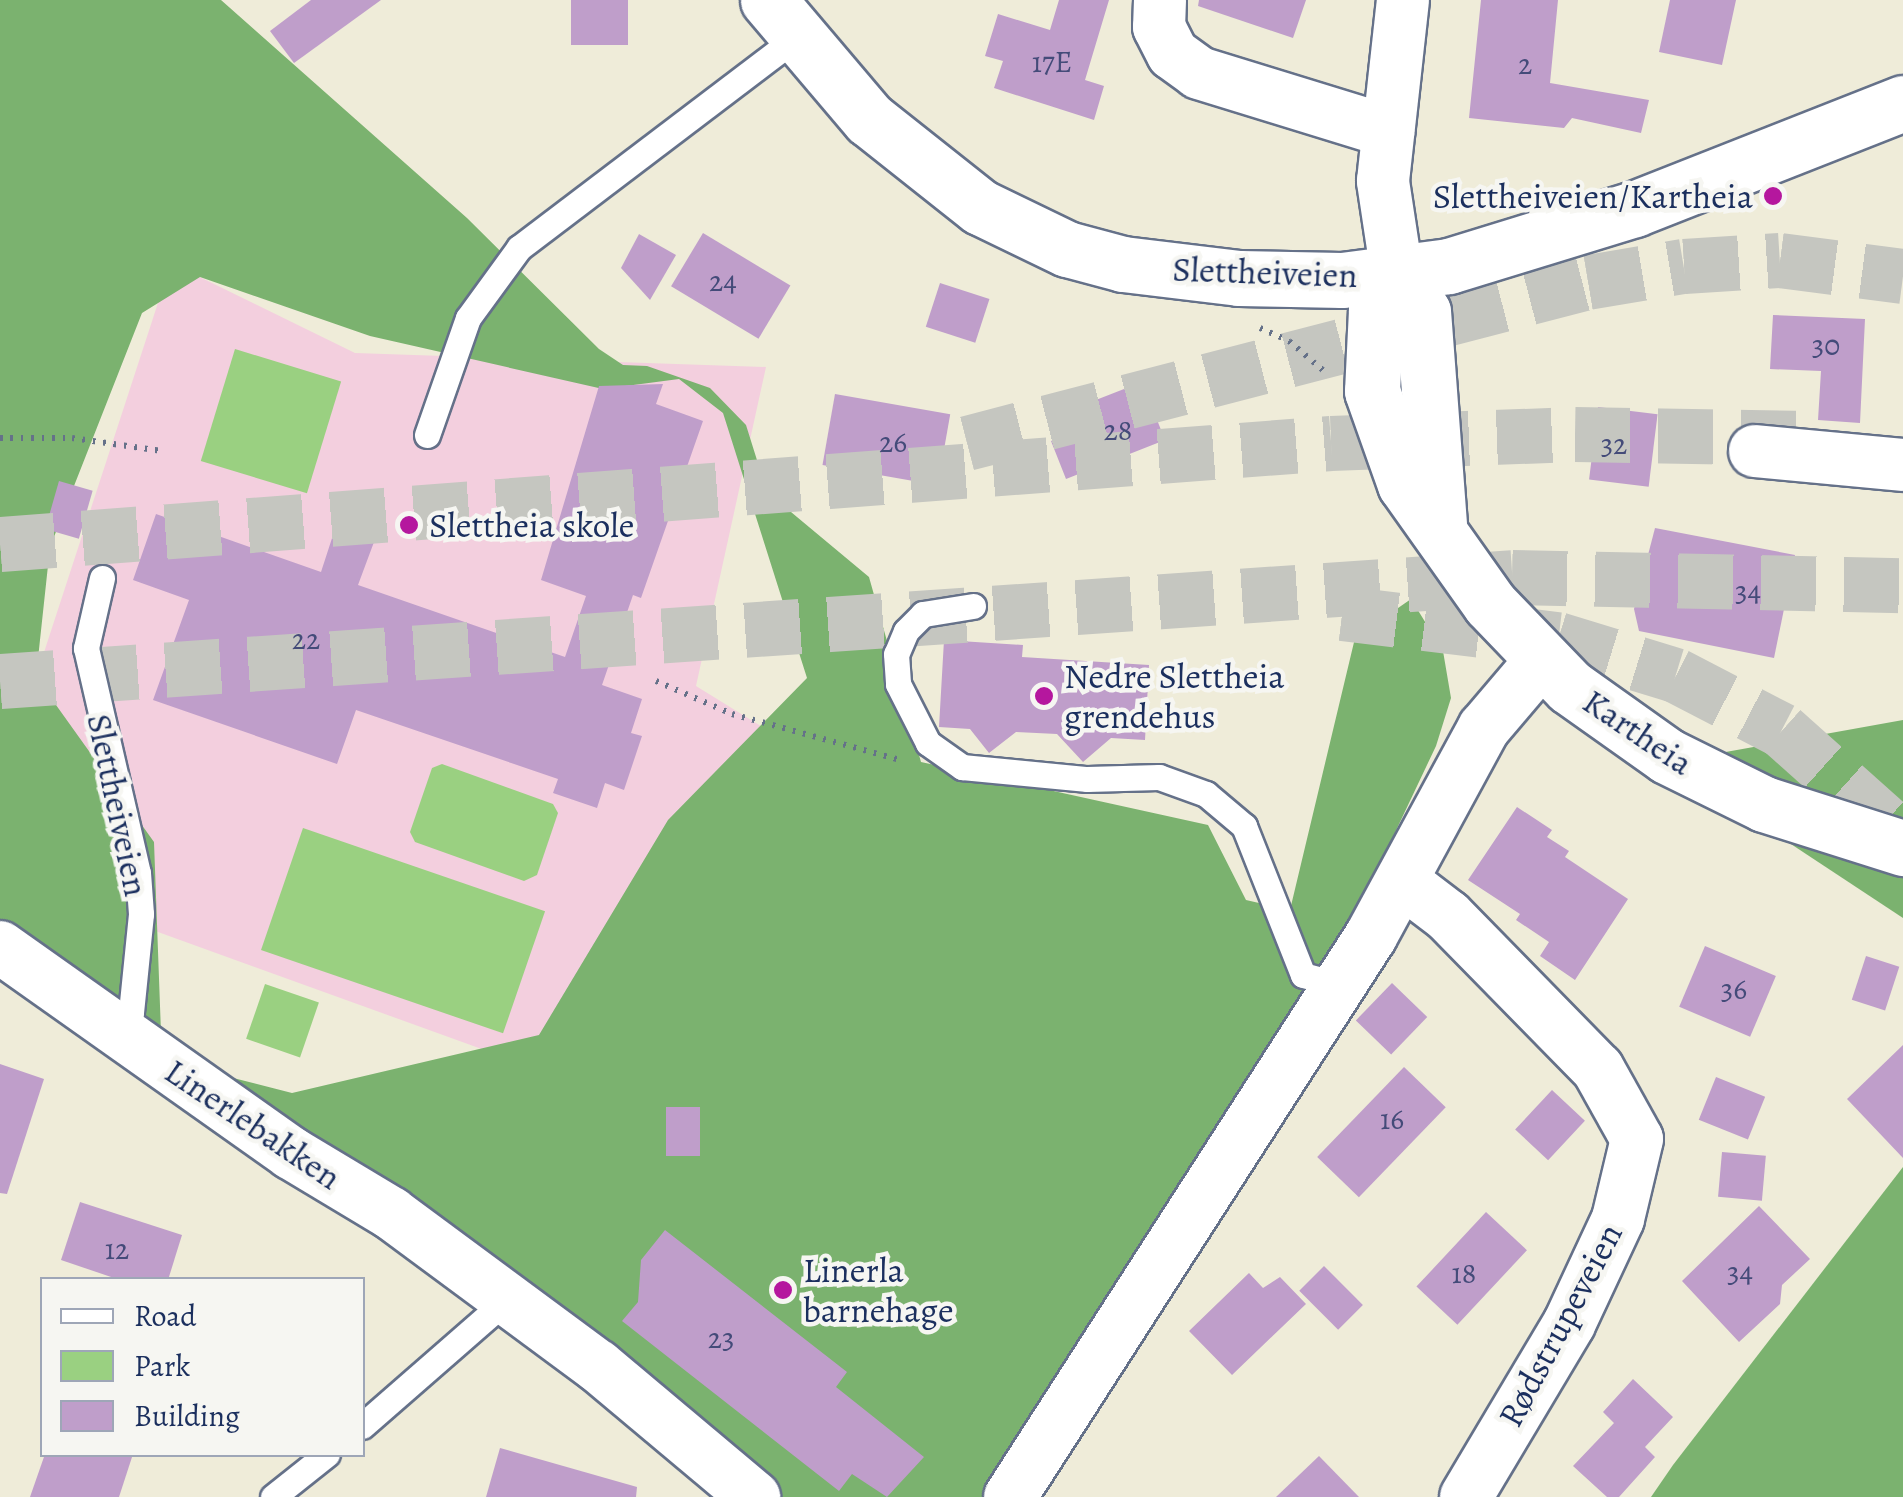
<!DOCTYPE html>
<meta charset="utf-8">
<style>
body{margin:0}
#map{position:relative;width:1903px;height:1497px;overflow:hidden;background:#efecd9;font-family:Alegreya,serif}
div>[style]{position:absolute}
.built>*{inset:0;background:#f3cfde}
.green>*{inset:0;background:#9ad081;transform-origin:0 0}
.forest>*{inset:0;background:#7bb26f}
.building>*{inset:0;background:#bf9eca;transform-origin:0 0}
.primary-tunnel>*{height:55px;margin-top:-27.5px;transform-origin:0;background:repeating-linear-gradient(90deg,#c5c6c0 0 55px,transparent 0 83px)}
.path>*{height:6px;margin-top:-3px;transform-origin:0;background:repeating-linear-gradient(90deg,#657189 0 2.5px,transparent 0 10.5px)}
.roads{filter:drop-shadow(2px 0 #657189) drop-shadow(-2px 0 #657189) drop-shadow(0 2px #657189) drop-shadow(0 -2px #657189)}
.lane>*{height:25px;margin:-12.5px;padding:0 12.5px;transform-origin:12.5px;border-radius:12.5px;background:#fff}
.street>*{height:52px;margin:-26px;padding:0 26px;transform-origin:26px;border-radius:26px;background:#fff}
.secondary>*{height:55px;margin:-27.5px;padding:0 27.5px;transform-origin:27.5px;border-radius:27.5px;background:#fff}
.dots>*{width:28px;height:28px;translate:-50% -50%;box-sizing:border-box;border:5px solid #f6f6f2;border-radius:50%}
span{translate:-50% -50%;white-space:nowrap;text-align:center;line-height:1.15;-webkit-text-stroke:9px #f6f6f2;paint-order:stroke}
.number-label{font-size:30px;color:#444b79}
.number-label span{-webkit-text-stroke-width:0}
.poi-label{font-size:35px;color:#1b2f5e}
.right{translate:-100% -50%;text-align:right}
.left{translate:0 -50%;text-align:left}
.street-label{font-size:35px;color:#1b2f5e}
.legend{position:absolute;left:40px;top:1277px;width:325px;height:180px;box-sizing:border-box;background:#f6f6f2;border:2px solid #9ea6b7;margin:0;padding:12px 18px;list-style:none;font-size:30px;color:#1b2f5e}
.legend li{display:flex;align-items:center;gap:20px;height:50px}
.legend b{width:50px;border:2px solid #9ea6b7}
</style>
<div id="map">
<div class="built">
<i style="clip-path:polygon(171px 263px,355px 353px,766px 367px,696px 686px,973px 857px,595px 1090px,100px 911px,34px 683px)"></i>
</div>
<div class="green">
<i style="left:235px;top:349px;width:111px;height:117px;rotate:17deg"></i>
<i style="clip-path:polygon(442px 764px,553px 804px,558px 813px,537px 875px,524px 881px,415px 842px,410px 832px,432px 768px)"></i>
<i style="left:303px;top:828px;width:256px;height:129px;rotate:19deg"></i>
<i style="left:265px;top:984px;width:57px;height:58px;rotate:19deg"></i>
</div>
<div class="forest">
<i style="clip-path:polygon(evenodd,0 0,221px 0,467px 218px,599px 349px,623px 365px,647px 366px,710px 388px,746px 425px,767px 492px,869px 577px,921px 762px,1208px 825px,1246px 900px,1290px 910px,1355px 638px,1411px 599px,1443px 651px,1451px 698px,1436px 746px,1354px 919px,1231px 1127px,1095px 1327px,1003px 1497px,739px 1497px,355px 1193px,149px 1056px,0 936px,0 0,200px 277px,370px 336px,603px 389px,679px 379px,723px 413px,807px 678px,668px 820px,539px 1035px,292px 1093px,162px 1060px,154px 842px,36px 677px,50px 547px,142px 313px,200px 277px)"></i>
<i style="clip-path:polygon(1903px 720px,1903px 918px,1762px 825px,1709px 755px)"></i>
<i style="clip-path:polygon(1903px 1167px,1903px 1497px,1651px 1497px,1673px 1465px)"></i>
</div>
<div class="building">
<i style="clip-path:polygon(311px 0,381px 0,294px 63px,270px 31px)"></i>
<i style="left:571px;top:0;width:57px;height:45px"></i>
<i style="clip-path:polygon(1059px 0,1109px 0,1085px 80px,1104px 86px,1094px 120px,994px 88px,1003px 61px,985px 56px,998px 14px,1050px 30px)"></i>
<i style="clip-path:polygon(1199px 0,1306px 0,1293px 38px,1198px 6px)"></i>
<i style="clip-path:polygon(1481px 0,1558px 0,1550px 83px,1649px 100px,1641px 133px,1572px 118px,1564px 128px,1469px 118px)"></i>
<i style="clip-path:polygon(1670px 0,1736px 0,1722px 65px,1659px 52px)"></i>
<i style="left:703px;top:233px;width:102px;height:62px;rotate:31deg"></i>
<i style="clip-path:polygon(639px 234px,676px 255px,650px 300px,621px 268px)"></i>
<i style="left:940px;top:283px;width:52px;height:46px;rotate:18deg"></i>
<i style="clip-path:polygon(1773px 315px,1865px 319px,1860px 423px,1818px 420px,1821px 371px,1770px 369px)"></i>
<i style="clip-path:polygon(1142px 382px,1165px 440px,1066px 479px,1051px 441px,1091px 426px,1083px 405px)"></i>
<i style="clip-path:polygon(663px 384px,656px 404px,703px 421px,641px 598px,633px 595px,602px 685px,642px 699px,631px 733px,642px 736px,624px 790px,605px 783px,597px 808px,553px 793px,558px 779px,356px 710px,337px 764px,153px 700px,189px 600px,133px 580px,156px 514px,321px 572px,335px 529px,374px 542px,358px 585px,565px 657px,586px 596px,541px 580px,599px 386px)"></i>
<i style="left:835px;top:394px;width:117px;height:72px;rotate:10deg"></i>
<i style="left:1598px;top:407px;width:60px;height:73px;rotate:7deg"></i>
<i style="left:59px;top:481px;width:35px;height:50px;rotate:16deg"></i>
<i style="clip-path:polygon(1655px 528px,1795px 555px,1774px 658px,1639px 631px,1634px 609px)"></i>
<i style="clip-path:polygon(944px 640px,1023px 645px,1022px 657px,1149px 665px,1145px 740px,1111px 738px,1083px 762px,1057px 734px,1016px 732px,989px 753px,970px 729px,939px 727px)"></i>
<i style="clip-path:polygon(1517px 807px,1552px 830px,1547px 837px,1569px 851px,1565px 857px,1628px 899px,1575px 980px,1540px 956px,1549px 942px,1516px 920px,1520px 914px,1468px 880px)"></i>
<i style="left:1705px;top:946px;width:77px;height:66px;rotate:23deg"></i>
<i style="left:1866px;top:956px;width:35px;height:46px;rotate:18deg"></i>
<i style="left:1392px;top:983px;width:49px;height:52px;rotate:44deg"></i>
<i style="clip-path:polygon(1903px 1045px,1903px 1158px,1847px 1099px)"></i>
<i style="clip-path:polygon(0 1064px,44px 1079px,7px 1194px,0 1193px)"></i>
<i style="left:1404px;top:1067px;width:58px;height:125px;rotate:44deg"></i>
<i style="left:1716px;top:1077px;width:53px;height:46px;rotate:22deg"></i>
<i style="left:1552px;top:1090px;width:45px;height:54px;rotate:43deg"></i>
<i style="left:666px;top:1107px;width:34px;height:49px"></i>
<i style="left:1722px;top:1152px;width:44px;height:45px;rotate:5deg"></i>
<i style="clip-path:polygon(80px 1202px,182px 1235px,168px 1280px,120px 1280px,61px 1260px)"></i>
<i style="clip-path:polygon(1759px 1206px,1810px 1259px,1782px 1285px,1780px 1304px,1739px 1342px,1682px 1281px)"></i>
<i style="left:1486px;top:1212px;width:56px;height:102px;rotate:43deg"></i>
<i style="clip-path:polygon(665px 1230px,847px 1372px,836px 1387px,924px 1457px,887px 1497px,852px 1474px,839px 1491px,622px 1321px,638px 1302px,641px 1260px)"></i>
<i style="left:1324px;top:1266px;width:55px;height:35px;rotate:45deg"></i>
<i style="clip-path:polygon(1249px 1273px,1263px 1288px,1280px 1277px,1306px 1304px,1232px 1375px,1189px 1331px)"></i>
<i style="clip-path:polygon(1633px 1379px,1673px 1417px,1645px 1447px,1655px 1457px,1619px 1497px,1607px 1497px,1573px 1466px,1614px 1423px,1603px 1412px)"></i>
<i style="clip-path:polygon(500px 1448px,637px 1487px,636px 1497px,486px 1497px)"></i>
<i style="clip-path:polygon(45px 1454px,133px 1454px,119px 1497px,30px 1497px)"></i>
<i style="clip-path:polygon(1319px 1456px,1359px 1497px,1276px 1497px)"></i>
</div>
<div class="primary-tunnel">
<i style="left:967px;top:443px;width:642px;rotate:-14.53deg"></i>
<i style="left:1588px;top:282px;width:97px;rotate:-9.5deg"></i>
<i style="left:1684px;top:266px;width:96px;rotate:-3.6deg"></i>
<i style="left:1780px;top:260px;width:124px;rotate:7.4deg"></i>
<i style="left:0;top:544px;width:1335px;rotate:-4.34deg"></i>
<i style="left:1331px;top:443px;width:244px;rotate:-2.1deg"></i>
<i style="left:1575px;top:434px;width:235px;rotate:1deg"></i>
<i style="left:1342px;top:613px;width:218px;rotate:6.9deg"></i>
<i style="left:1558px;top:639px;width:123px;rotate:17deg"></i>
<i style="left:1676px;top:675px;width:119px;rotate:27.4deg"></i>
<i style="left:1782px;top:730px;width:162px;rotate:41.8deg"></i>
<i style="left:0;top:681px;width:1516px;rotate:-3.93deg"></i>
<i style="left:1512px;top:577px;width:391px;rotate:1.2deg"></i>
</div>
<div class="path">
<i style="left:1260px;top:328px;width:32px;rotate:24deg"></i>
<i style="left:1289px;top:341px;width:46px;rotate:40.6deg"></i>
<i style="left:0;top:438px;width:72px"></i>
<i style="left:72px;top:438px;width:91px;rotate:8.2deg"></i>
<i style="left:656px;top:681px;width:83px;rotate:23.5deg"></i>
<i style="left:732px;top:714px;width:171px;rotate:15.3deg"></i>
</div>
<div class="roads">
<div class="lane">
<i style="left:427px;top:435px;width:124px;rotate:-70.7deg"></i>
<i style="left:468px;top:318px;width:87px;rotate:-53.9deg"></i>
<i style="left:519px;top:248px;width:348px;rotate:-37.2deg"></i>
<i style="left:102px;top:578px;width:72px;rotate:102.9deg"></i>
<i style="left:86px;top:648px;width:231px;rotate:77deg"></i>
<i style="left:138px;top:873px;width:41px;rotate:85.8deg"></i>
<i style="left:141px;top:914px;width:99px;rotate:95.8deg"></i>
<i style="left:131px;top:1012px;width:22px;rotate:122deg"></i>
<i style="left:973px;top:606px;width:51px;rotate:170.9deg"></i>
<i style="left:923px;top:614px;width:24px;rotate:135deg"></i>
<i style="left:906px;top:631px;width:25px;rotate:113deg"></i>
<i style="left:896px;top:654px;width:30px;rotate:86deg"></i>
<i style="left:898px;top:684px;width:66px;rotate:63deg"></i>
<i style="left:928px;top:743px;width:42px;rotate:35.2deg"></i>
<i style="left:962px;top:767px;width:126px;rotate:5.5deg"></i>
<i style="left:1087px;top:779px;width:72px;rotate:-1.6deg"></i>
<i style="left:1159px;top:777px;width:50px;rotate:19.9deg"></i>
<i style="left:1206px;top:794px;width:50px;rotate:40.1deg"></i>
<i style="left:1244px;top:826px;width:160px;rotate:68.4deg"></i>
<i style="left:1303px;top:975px;width:34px;rotate:15deg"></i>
<i style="left:362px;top:1426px;width:189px;rotate:-41.1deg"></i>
<i style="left:273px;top:1497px;width:69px;rotate:-38.5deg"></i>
</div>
<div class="street">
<i style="left:1160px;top:0;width:27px;rotate:92deg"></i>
<i style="left:1159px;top:27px;width:30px;rotate:63deg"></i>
<i style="left:1173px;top:54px;width:32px;rotate:36deg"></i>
<i style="left:1199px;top:73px;width:198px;rotate:17.1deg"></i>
<i style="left:1397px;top:274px;width:94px;rotate:-98.6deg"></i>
<i style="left:1383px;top:181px;width:182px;rotate:-83.7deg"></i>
<i style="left:1755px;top:451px;width:149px;rotate:5.4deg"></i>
<i style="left:1402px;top:881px;width:58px;rotate:37.3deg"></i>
<i style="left:1448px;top:916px;width:214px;rotate:45.6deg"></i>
<i style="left:1598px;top:1069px;width:80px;rotate:60.9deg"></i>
<i style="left:1637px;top:1139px;width:82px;rotate:103.4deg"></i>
<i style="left:1618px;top:1219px;width:116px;rotate:115deg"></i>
<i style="left:1569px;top:1324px;width:201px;rotate:120.8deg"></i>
<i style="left:0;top:947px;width:357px;rotate:35.3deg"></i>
<i style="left:291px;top:1153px;width:117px;rotate:31deg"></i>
<i style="left:391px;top:1213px;width:257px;rotate:36.5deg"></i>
<i style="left:598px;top:1366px;width:204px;rotate:40deg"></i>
<i style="left:1010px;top:1497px;width:667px;rotate:-57.24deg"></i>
<i style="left:1371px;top:936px;width:237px;rotate:-61.5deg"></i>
<i style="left:1484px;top:728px;width:88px;rotate:-49.6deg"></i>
</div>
<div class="secondary">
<i style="left:768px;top:0;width:156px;rotate:49.7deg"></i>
<i style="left:869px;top:119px;width:142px;rotate:38.4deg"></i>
<i style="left:980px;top:207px;width:97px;rotate:25.8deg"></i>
<i style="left:1067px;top:249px;width:58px;rotate:15deg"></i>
<i style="left:1123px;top:264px;width:117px;rotate:6.9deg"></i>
<i style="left:1239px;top:278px;width:103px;rotate:1.1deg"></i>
<i style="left:1342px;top:280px;width:108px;rotate:-7.5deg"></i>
<i style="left:1449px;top:266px;width:194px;rotate:-17.1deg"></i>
<i style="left:1634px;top:209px;width:289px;rotate:-21.5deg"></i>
<i style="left:1439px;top:524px;width:213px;rotate:-94.3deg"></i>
<i style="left:1423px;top:312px;width:46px;rotate:-124.4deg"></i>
<i style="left:1397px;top:274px;width:42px;rotate:120.3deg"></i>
<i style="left:1376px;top:310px;width:81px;rotate:92.8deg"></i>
<i style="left:1372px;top:391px;width:99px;rotate:70.5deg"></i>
<i style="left:1405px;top:484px;width:147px;rotate:54.7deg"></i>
<i style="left:1490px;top:604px;width:115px;rotate:46.1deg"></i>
<i style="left:1570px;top:687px;width:119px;rotate:35.4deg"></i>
<i style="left:1667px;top:756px;width:108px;rotate:26.3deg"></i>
<i style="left:1764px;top:804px;width:146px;rotate:17.6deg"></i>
</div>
</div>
<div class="dots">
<i style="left:1773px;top:196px;background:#b5179e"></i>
<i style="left:409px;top:525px;background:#b5179e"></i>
<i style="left:1044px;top:696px;background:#b5179e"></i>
<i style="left:783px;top:1290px;background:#b5179e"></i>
</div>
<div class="number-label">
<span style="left:1052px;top:62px">17E</span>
<span style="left:1525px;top:64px">2</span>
<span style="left:723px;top:281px">24</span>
<span style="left:1826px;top:345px">30</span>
<span style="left:1118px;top:430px">28</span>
<span style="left:893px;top:442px">26</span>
<span style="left:1614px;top:444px">32</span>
<span style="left:1748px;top:591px">34</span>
<span style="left:306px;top:639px">22</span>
<span style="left:1734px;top:989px">36</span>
<span style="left:1392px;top:1119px">16</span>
<span style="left:117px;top:1249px">12</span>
<span style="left:1740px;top:1272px">34</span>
<span style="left:1464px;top:1273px">18</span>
<span style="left:721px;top:1338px">23</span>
</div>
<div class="poi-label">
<span class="right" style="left:1753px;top:196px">Slettheiveien/Kartheia</span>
<span class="left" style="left:429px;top:525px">Slettheia skole</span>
<span class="left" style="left:1064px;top:696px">Nedre Slettheia<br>grendehus</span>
<span class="left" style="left:803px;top:1290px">Linerla<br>barnehage</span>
</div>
<div class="street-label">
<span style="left:1265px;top:272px;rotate:2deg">Slettheiveien</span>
<span style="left:1638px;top:732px;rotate:34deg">Kartheia</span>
<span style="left:118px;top:805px;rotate:78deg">Slettheiveien</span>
<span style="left:253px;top:1124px;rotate:34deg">Linerlebakken</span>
<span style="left:1560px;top:1325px;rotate:-62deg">Rødstrupeveien</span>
</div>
<ul class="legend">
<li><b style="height:12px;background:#fff"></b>Road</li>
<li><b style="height:28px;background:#9ad081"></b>Park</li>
<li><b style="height:28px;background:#bf9eca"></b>Building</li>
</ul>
</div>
